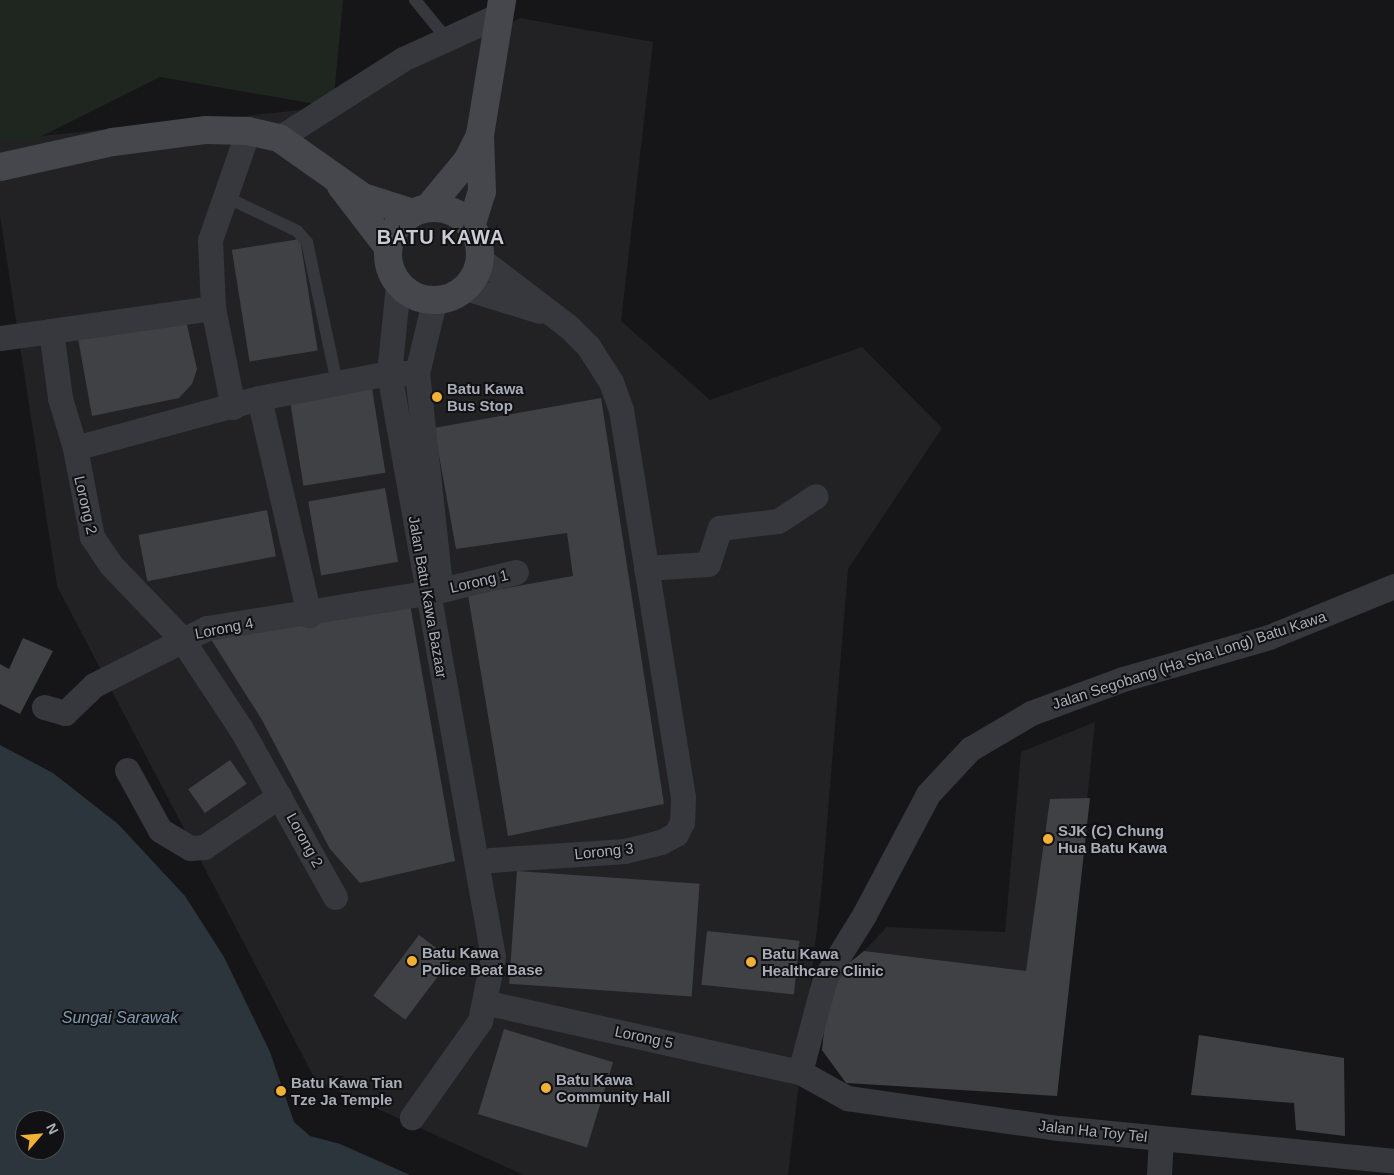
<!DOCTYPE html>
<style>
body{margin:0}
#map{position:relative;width:1394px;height:1175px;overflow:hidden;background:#161618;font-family:Arial,sans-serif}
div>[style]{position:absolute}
.built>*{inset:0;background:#222225}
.green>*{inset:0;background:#1e261f}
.water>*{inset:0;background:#2c353c}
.building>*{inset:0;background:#404145;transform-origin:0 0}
.lane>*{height:12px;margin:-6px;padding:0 6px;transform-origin:6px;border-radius:6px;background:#37383d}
.street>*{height:25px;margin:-12.5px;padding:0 12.5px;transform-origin:12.5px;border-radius:12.5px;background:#37383d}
.secondary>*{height:28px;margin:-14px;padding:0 14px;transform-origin:14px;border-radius:14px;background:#45474d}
.secondary>.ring{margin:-14px;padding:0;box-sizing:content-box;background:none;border:28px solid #45474d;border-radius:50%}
.dots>*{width:14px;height:14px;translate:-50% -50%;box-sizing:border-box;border:2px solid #111113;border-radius:50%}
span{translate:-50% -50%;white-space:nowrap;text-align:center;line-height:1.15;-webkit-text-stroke:4px #111113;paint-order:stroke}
.poi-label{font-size:15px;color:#a8adb8;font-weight:700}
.left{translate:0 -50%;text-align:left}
.street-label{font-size:15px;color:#a8adb8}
.water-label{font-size:16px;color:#7f9bb3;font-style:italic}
.district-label{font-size:20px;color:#c9ccd4;font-weight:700;letter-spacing:1px}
.north{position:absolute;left:15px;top:1110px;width:50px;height:50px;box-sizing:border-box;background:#111113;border:1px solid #4d4f55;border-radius:50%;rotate:63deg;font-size:14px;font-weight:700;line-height:20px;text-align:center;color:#a8adb8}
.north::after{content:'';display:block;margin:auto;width:18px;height:22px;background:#f2b134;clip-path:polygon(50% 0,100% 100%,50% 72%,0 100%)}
</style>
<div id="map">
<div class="built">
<i style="clip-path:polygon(520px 18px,653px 42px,621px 321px,710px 400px,862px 347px,942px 428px,848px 569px,821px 895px,788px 1175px,524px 1175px,316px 1081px,57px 586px,0 216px,0 140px,333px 107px)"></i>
<i style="clip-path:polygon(1095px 722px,1057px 1096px,864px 951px,887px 927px,1005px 932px,1021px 752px)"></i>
</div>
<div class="green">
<i style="clip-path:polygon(0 0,343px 0,333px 107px,160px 77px,32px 141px,0 141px)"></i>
</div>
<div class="water">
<i style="clip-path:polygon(evenodd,0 745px,53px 773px,118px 824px,185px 896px,224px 957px,270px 1052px,294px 1122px,310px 1136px,340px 1144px,410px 1175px,0 1175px,0 745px,25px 1120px,55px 1120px,55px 1150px,25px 1150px,25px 1120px)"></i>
</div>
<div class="building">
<i style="left:300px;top:239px;width:113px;height:69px;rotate:81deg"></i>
<i style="clip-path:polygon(185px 316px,197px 369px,192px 384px,179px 398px,92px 416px,77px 333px)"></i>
<i style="left:371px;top:382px;width:92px;height:83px;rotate:81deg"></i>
<i style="clip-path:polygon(601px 398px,664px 804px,508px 836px,468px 595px,573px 576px,567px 533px,456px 549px,434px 428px)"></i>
<i style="left:385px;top:488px;width:75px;height:78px;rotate:80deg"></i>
<i style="left:267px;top:510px;width:47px;height:131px;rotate:79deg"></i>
<i style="clip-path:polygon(410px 604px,455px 861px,360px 883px,330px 849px,262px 720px,207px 633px)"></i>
<i style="clip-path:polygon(23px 638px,53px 651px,20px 714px,0 704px,0 664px,9px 669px)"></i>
<i style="left:230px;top:760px;width:29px;height:51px;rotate:55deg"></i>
<i style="clip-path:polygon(1090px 798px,1057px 1096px,846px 1083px,822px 1050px,830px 978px,864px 951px,1026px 971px,1050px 799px)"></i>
<i style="left:517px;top:871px;width:183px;height:113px;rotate:4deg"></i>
<i style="left:707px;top:931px;width:93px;height:54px;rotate:6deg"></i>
<i style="left:419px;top:935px;width:40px;height:76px;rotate:37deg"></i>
<i style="left:504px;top:1029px;width:114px;height:89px;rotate:17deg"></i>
<i style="clip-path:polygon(1199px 1035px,1344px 1058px,1345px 1136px,1296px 1130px,1294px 1103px,1191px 1095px)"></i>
</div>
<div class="lane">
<i style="left:415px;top:0;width:50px;rotate:50.6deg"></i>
<i style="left:224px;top:196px;width:81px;rotate:25.6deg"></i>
<i style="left:297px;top:231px;width:15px;rotate:48deg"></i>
<i style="left:307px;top:242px;width:144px;rotate:78deg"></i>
</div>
<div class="street">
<i style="left:279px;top:138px;width:147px;rotate:-32.5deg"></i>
<i style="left:403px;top:59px;width:103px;rotate:-24.6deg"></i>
<i style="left:480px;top:259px;width:112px;rotate:37.4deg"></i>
<i style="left:569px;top:327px;width:27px;rotate:45deg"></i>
<i style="left:588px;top:346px;width:43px;rotate:57.4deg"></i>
<i style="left:611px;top:382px;width:30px;rotate:70deg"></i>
<i style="left:621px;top:410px;width:392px;rotate:80.9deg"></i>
<i style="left:683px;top:797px;width:25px;rotate:92deg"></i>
<i style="left:682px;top:822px;width:13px;rotate:117deg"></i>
<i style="left:676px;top:834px;width:17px;rotate:152deg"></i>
<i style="left:661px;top:842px;width:37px;rotate:166deg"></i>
<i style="left:625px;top:851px;width:135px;rotate:176.2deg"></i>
<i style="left:398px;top:285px;width:88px;rotate:95.8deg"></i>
<i style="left:389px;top:373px;width:593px;rotate:79.9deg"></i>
<i style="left:493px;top:957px;width:65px;rotate:101.5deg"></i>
<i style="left:480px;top:1021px;width:118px;rotate:125.3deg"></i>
<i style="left:466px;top:288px;width:77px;rotate:17.3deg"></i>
<i style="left:434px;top:302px;width:73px;rotate:103.5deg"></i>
<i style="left:417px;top:373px;width:205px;rotate:83.8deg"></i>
<i style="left:51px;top:331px;width:164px;rotate:-8.1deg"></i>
<i style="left:0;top:338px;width:51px;rotate:-7.8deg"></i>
<i style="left:51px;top:331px;width:68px;rotate:82.3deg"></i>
<i style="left:60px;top:398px;width:52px;rotate:73.3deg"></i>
<i style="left:259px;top:398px;width:223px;rotate:77deg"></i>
<i style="left:233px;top:407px;width:101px;rotate:-101.4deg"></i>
<i style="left:213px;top:308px;width:68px;rotate:-92.5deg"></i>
<i style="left:210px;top:240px;width:115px;rotate:-70.8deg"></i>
<i style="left:646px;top:568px;width:62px;rotate:-3.7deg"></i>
<i style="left:708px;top:564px;width:38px;rotate:-72deg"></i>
<i style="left:720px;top:528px;width:58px;rotate:-6.9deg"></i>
<i style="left:778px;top:521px;width:45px;rotate:-33.3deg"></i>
<i style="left:441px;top:590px;width:77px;rotate:-13.5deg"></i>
<i style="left:44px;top:707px;width:22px;rotate:16deg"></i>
<i style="left:65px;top:713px;width:40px;rotate:-44deg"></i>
<i style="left:94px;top:685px;width:127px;rotate:-26.8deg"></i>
<i style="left:207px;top:628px;width:222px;rotate:-9.1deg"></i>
<i style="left:127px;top:770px;width:68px;rotate:61.2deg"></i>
<i style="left:160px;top:830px;width:35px;rotate:31deg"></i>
<i style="left:190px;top:848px;width:14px;rotate:-4deg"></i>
<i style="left:204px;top:847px;width:91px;rotate:-34.2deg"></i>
<i style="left:335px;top:897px;width:193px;rotate:-119.2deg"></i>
<i style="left:241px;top:729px;width:109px;rotate:-123.4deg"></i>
<i style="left:181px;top:638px;width:101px;rotate:-133.8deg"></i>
<i style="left:111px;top:565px;width:34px;rotate:-124deg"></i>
<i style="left:92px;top:537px;width:91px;rotate:-100.8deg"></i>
<i style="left:75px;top:448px;width:191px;rotate:-15.2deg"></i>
<i style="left:259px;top:398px;width:132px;rotate:-10.9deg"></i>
<i style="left:389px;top:373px;width:28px"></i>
<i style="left:488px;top:1003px;width:320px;rotate:12.5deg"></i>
<i style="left:800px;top:1072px;width:54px;rotate:29deg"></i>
<i style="left:847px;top:1098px;width:214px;rotate:8.1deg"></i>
<i style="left:1059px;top:1128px;width:337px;rotate:5.6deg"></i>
<i style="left:800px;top:1072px;width:97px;rotate:-75.1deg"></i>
<i style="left:825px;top:978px;width:74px;rotate:-58.2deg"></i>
<i style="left:864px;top:915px;width:137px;rotate:-62.1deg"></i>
<i style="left:928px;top:794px;width:62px;rotate:-47deg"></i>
<i style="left:970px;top:749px;width:71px;rotate:-30.5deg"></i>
<i style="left:1031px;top:713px;width:98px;rotate:-20.3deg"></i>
<i style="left:1123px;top:679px;width:152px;rotate:-16deg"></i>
<i style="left:1269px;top:637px;width:135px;rotate:-22.2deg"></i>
<i style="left:1159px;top:1175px;width:36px;rotate:-87deg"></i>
</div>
<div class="secondary">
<i style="left:0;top:167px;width:116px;rotate:-12.5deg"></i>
<i style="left:113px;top:142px;width:94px;rotate:-7.4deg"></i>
<i style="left:206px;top:130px;width:42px;rotate:1.4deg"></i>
<i style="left:248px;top:131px;width:32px;rotate:13deg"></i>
<i style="left:279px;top:138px;width:103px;rotate:35.1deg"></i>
<i style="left:363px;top:197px;width:52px;rotate:17.7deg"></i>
<i style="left:341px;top:186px;width:76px;rotate:52.5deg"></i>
<i class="ring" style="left:388px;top:208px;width:64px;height:64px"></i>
<i style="left:428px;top:208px;width:61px;rotate:-50.3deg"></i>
<i style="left:467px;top:161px;width:29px;rotate:-63deg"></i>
<i style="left:471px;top:227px;width:37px;rotate:-73deg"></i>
<i style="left:482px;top:192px;width:57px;rotate:-92deg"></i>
<i style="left:480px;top:135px;width:137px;rotate:-80.7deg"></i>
</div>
<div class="dots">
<i style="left:437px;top:397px;background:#f2b134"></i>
<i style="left:1048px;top:839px;background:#f2b134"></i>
<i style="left:412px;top:961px;background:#f2b134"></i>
<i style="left:751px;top:962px;background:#f2b134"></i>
<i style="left:546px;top:1088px;background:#f2b134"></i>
<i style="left:281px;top:1091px;background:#f2b134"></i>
</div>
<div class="poi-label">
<span class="left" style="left:447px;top:397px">Batu Kawa<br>Bus Stop</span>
<span class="left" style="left:1058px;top:839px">SJK (C) Chung<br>Hua Batu Kawa</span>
<span class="left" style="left:422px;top:961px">Batu Kawa<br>Police Beat Base</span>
<span class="left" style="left:762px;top:962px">Batu Kawa<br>Healthcare Clinic</span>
<span class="left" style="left:556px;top:1088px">Batu Kawa<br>Community Hall</span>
<span class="left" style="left:291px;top:1091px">Batu Kawa Tian<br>Tze Ja Temple</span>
</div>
<div class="street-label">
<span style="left:86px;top:505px;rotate:77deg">Lorong 2</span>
<span style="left:479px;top:581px;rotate:-13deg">Lorong 1</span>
<span style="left:428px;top:597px;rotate:80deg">Jalan Batu Kawa Bazaar</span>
<span style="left:224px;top:628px;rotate:-11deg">Lorong 4</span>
<span style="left:1189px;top:660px;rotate:-18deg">Jalan Segobang (Ha Sha Long) Batu Kawa</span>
<span style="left:305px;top:840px;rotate:61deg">Lorong 2</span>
<span style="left:604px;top:851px;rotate:-6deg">Lorong 3</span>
<span style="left:644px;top:1037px;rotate:12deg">Lorong 5</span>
<span style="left:1093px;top:1131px;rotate:6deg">Jalan Ha Toy Tel</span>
</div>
<div class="water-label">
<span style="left:120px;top:1018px">Sungai Sarawak</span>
</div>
<div class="district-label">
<span style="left:441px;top:237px">BATU KAWA</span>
</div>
<div class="north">N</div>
</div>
